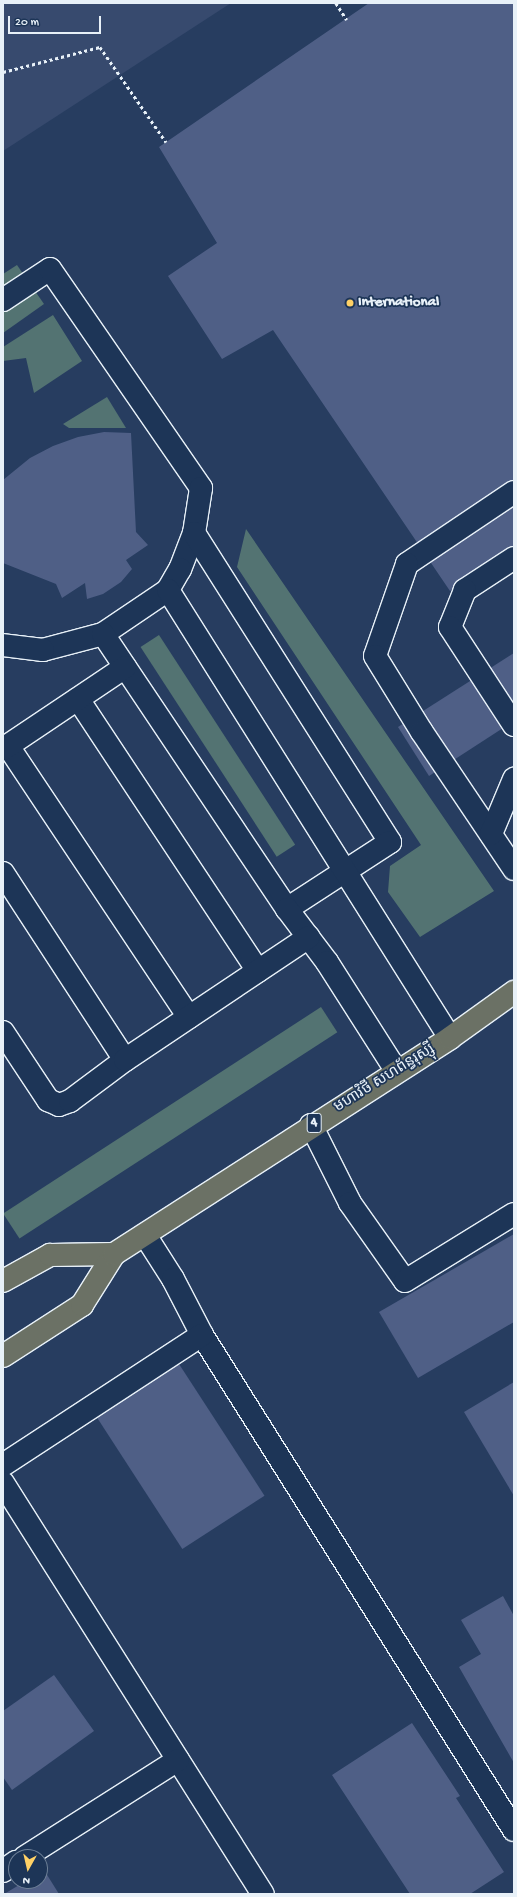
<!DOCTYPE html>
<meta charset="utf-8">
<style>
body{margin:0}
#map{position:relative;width:517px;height:1897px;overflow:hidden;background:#273d60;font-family:"Gochi Hand","Noto Sans Khmer",sans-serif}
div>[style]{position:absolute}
.built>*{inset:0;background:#374a6e}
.green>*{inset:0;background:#537372;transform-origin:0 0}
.building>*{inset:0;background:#4f5f86;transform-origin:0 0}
.path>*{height:2.5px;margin-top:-1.25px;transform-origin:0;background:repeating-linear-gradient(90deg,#e8f1f8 0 3px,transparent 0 6px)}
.roads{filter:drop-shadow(1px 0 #e8f1f8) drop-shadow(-1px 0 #e8f1f8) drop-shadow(0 1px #e8f1f8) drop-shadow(0 -1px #e8f1f8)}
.minor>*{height:22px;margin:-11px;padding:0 11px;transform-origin:11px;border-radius:11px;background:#1d3557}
.highway>*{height:22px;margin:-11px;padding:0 11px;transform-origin:11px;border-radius:11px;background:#6b7165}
.dots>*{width:11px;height:11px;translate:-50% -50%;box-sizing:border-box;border:2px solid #1d3557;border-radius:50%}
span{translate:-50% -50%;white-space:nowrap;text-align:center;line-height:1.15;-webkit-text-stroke:3.5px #1d3557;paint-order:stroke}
.shield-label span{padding:1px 3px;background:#1d3557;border:1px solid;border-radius:3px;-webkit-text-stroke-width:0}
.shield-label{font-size:14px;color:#e8f1f8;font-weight:700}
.poi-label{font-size:15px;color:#e8f1f8;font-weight:700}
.left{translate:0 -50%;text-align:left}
.street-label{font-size:15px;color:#e8f1f8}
.frame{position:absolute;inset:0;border:4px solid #e8f1f8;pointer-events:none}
.north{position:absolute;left:8px;top:1849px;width:40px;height:40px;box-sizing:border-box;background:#1d3557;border:1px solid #6e8097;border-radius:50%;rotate:188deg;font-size:11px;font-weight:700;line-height:16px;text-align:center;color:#e8f1f8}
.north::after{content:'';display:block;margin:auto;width:14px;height:18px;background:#ffd166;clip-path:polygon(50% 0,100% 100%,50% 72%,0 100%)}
.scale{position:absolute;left:8px;top:16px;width:93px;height:18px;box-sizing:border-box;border:2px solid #e8f1f8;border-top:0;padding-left:5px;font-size:12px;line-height:14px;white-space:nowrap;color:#e8f1f8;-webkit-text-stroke:3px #1d3557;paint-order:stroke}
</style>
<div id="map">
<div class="built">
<i style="clip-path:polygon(3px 3px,231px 3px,3px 151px)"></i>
</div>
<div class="green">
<i style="clip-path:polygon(17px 265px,44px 304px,3px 333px,3px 274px)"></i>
<i style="clip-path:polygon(53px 315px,82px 361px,34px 393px,26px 358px,3px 361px,3px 347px)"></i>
<i style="clip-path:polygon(107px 397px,126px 428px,69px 428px,63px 424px)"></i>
<i style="clip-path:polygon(246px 529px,494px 891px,420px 937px,388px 892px,390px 866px,421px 845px,237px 567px)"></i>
<i style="left:159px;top:635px;width:250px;height:22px;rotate:57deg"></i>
<i style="left:321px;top:1007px;width:30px;height:379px;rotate:57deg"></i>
</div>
<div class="building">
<i style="clip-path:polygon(369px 3px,514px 3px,514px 549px,450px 591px,273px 330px,222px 359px,168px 276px,217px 243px,159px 147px)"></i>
<i style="clip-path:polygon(104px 432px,131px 433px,136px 532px,148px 545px,126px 560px,132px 569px,121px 582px,103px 594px,87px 599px,85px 583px,62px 598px,56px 584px,3px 563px,3px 480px,30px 458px,53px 446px,78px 437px)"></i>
<i style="clip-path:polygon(514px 653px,514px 721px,429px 776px,398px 727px)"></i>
<i style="clip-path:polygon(514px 1234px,514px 1322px,418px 1378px,379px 1312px)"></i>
<i style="left:179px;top:1364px;width:157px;height:98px;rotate:57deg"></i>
<i style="clip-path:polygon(514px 1382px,514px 1496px,464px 1412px)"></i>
<i style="clip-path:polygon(503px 1596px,514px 1616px,514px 1763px,459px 1667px,481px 1654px,461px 1620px)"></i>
<i style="clip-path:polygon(54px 1675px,94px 1731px,12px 1790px,3px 1777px,3px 1711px)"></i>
<i style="clip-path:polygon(412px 1723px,460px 1796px,456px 1798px,504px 1872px,470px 1894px,410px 1894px,332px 1775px)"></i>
<i style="clip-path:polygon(44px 1870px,59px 1894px,4px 1894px,26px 1881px,40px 1881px,40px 1872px)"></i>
</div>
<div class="path">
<i style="left:336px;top:3px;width:20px;rotate:57deg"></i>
<i style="left:3px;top:72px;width:100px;rotate:-14.5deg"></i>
<i style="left:100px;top:47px;width:116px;rotate:55.2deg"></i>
</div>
<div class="roads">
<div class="minor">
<i style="left:3px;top:300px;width:56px;rotate:-33.4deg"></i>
<i style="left:50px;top:269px;width:266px;rotate:55.4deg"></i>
<i style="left:201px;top:488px;width:46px;rotate:98.8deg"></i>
<i style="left:194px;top:533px;width:39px;rotate:111deg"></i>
<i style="left:180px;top:569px;width:24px;rotate:120deg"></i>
<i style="left:168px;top:590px;width:78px;rotate:145.9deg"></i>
<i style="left:103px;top:634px;width:62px;rotate:165.1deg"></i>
<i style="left:43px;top:650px;width:40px;rotate:-172.9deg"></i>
<i style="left:514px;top:492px;width:129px;rotate:146.1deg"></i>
<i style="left:407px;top:564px;width:97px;rotate:109.2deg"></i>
<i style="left:375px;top:656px;width:89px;rotate:58.3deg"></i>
<i style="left:422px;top:732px;width:165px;rotate:56.1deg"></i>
<i style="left:194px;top:533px;width:366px;rotate:57.6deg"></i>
<i style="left:390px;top:842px;width:123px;rotate:147deg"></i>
<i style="left:514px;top:558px;width:59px;rotate:146.9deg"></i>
<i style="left:465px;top:590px;width:40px;rotate:112deg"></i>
<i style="left:450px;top:627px;width:117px;rotate:56.9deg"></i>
<i style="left:168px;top:590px;width:529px;rotate:57.81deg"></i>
<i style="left:103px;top:634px;width:331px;rotate:56.2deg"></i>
<i style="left:287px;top:909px;width:66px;rotate:53deg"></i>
<i style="left:327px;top:962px;width:130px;rotate:57.5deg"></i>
<i style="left:78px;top:699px;width:326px;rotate:56.5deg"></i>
<i style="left:8px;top:746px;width:326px;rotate:56.3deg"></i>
<i style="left:3px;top:749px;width:147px;rotate:-33.9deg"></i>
<i style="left:491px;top:834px;width:60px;rotate:-67.3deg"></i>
<i style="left:3px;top:873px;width:223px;rotate:56.9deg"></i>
<i style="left:3px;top:1032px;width:82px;rotate:56.5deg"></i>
<i style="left:48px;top:1100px;width:12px;rotate:24deg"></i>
<i style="left:59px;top:1105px;width:12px;rotate:-20deg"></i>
<i style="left:70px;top:1101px;width:69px;rotate:-36.7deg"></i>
<i style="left:125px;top:1060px;width:221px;rotate:-33.8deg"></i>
<i style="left:311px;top:1125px;width:87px;rotate:63.4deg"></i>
<i style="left:350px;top:1203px;width:95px;rotate:54.8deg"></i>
<i style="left:405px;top:1281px;width:128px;rotate:-31.6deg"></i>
<i style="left:145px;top:1235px;width:52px;rotate:57.5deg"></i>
<i style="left:173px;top:1279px;width:63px;rotate:62.6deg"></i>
<i style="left:202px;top:1335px;width:585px;rotate:57.78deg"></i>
<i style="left:3px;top:1465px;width:238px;rotate:-33.2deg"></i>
<i style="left:3px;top:1483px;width:486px;rotate:57.7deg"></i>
<i style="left:25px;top:1857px;width:181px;rotate:-32.4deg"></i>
<i style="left:3px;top:1871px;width:16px;rotate:-35deg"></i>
</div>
<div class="highway">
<i style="left:3px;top:1281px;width:54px;rotate:-29deg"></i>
<i style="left:50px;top:1255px;width:64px;rotate:-0.9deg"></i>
<i style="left:3px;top:1356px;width:94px;rotate:-32.8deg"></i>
<i style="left:82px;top:1305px;width:60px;rotate:-57.9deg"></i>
<i style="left:114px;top:1254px;width:399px;rotate:-32.7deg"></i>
<i style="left:450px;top:1038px;width:79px;rotate:-35.7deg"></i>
</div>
</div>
<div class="dots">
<i style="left:350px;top:303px;background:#ffd166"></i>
</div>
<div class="shield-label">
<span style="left:314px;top:1123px">4</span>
</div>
<div class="poi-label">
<span class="left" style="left:358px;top:303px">International</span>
</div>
<div class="street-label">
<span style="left:385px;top:1079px;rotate:-32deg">មហាវិថី សហព័ន្ធរុស្ស៊ី</span>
</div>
<div class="frame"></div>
<div class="north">N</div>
<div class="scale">20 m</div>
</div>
